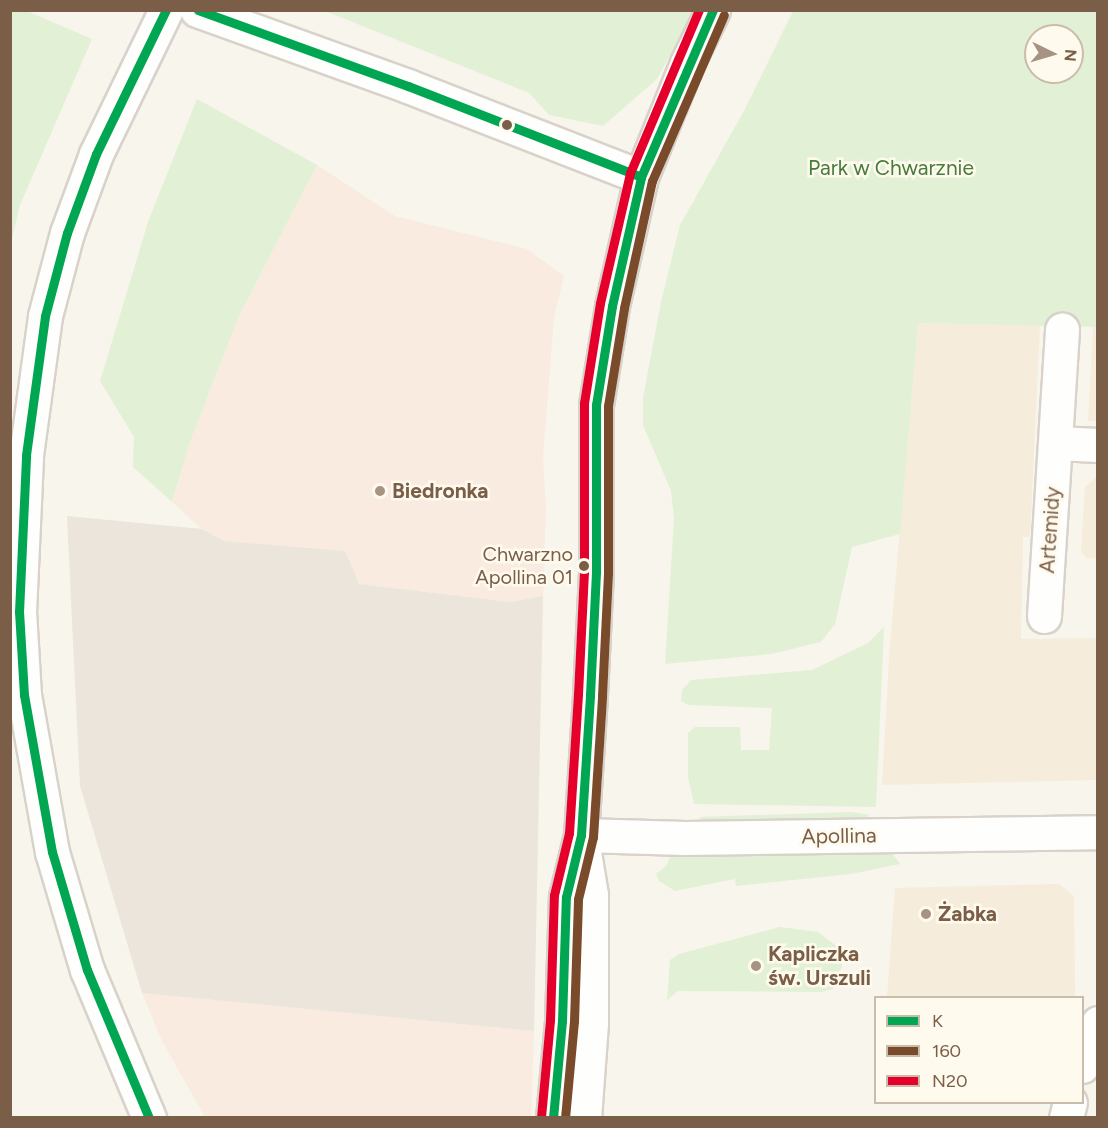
<!DOCTYPE html>
<meta charset="utf-8">
<style>
body{margin:0}
#map{position:relative;width:1108px;height:1128px;overflow:hidden;background:#f8f5ec;font-family:Figtree,sans-serif}
div>[style]{position:absolute}
.residential>*{inset:0;background:#f5ecdb}
.commercial>*{inset:0;background:#f9ebdf}
.industrial>*{inset:0;background:#ebe5dc}
.green>*{inset:0;background:#e2f1d5}
.roads{filter:drop-shadow(2px 0 #d8d2ca) drop-shadow(-2px 0 #d8d2ca) drop-shadow(0 2px #d8d2ca) drop-shadow(0 -2px #d8d2ca)}
.minor>*{height:33px;margin:-16.5px;padding:0 16.5px;transform-origin:16.5px;border-radius:16.5px;background:#fefefc}
.bus-1>*{height:9px;margin:-4.5px;padding:0 4.5px;transform-origin:4.5px;border-radius:4.5px;background:#00a651}
.bus-2>*{height:9px;margin:-4.5px;padding:0 4.5px;transform-origin:4.5px;border-radius:4.5px;background:#7a4b2a}
.bus-3>*{height:9px;margin:-4.5px;padding:0 4.5px;transform-origin:4.5px;border-radius:4.5px;background:#e4002b}
.dots>*{width:16px;height:16px;translate:-50% -50%;box-sizing:border-box;border:3px solid #fffaee;border-radius:50%}
span{translate:-50% -50%;white-space:nowrap;text-align:center;line-height:1.15;-webkit-text-stroke:5px #fffaee;paint-order:stroke}
.bus-label{font-size:20px;color:#7b5e47}
.right{translate:-100% -50%;text-align:right}
.park-label{font-size:21px;color:#487c3b}
.poi-label{font-size:21px;color:#7b5e47;font-weight:700}
.left{translate:0 -50%;text-align:left}
.street-label{font-size:21px;color:#7b5e47}
.frame{position:absolute;inset:0;border:12px solid #7b5e47;pointer-events:none}
.legend{position:absolute;left:874px;top:996px;width:210px;height:108px;box-sizing:border-box;background:#fffaee;border:2px solid #cabcab;margin:0;padding:8px 10px;list-style:none;font-size:18px;color:#7b5e47}
.legend li{display:flex;align-items:center;gap:12px;height:30px}
.legend b{width:30px;border:2px solid #cabcab}
.north{position:absolute;left:1024px;top:24px;width:60px;height:60px;box-sizing:border-box;background:#fffaee;border:2px solid #cabcab;border-radius:50%;rotate:95deg;font-size:16px;font-weight:700;line-height:24px;text-align:center;color:#7b5e47}
.north::after{content:'';display:block;margin:auto;width:21px;height:27px;background:#a79381;clip-path:polygon(50% 0,100% 100%,50% 72%,0 100%)}
</style>
<div id="map">
<div class="residential">
<i style="clip-path:polygon(918px 323px,1040px 325px,1030px 537px,1023px 537px,1021px 639px,1097px 638px,1097px 780px,882px 785px,890px 644px)"></i>
<i style="clip-path:polygon(1093px 327px,1097px 327px,1097px 421px,1088px 421px)"></i>
<i style="clip-path:polygon(1097px 477px,1097px 558px,1086px 558px,1081px 552px,1085px 487px)"></i>
<i style="clip-path:polygon(1059px 884px,1074px 896px,1075px 997px,887px 997px,895px 888px)"></i>
</div>
<div class="commercial">
<i style="clip-path:polygon(317px 165px,395px 216px,527px 249px,564px 276px,554px 317px,543px 457px,546px 506px,543px 596px,511px 602px,358px 584px,345px 551px,224px 541px,202px 529px,172px 502px,190px 442px,239px 316px)"></i>
<i style="clip-path:polygon(142px 993px,534px 1031px,531px 1117px,205px 1117px,162px 1041px)"></i>
</div>
<div class="industrial">
<i style="clip-path:polygon(67px 516px,202px 529px,224px 541px,345px 551px,359px 584px,511px 602px,543px 596px,534px 1031px,142px 993px,80px 786px)"></i>
</div>
<div class="green">
<i style="clip-path:polygon(11px 10px,27px 11px,92px 39px,20px 205px,11px 243px)"></i>
<i style="clip-path:polygon(325px 11px,694px 11px,657px 79px,603px 126px,549px 115px,529px 93px)"></i>
<i style="clip-path:polygon(evenodd,793px 11px,1097px 11px,1097px 327px,918px 323px,900px 534px,852px 547px,835px 624px,821px 642px,771px 654px,665px 664px,674px 519px,671px 491px,643px 425px,643px 398px,661px 302px,680px 225px,745px 109px,793px 11px,1036px 36px,1072px 36px,1072px 72px,1036px 72px,1036px 36px)"></i>
<i style="clip-path:polygon(197px 99px,317px 165px,239px 316px,190px 442px,172px 502px,133px 467px,134px 437px,100px 381px,149px 219px)"></i>
<i style="clip-path:polygon(884px 627px,876px 807px,694px 804px,688px 777px,688px 733px,695px 727px,740px 727px,741px 750px,769px 750px,772px 708px,688px 705px,681px 701px,682px 690px,691px 680px,812px 670px,868px 643px)"></i>
<i style="clip-path:polygon(851px 812px,870px 815px,860px 820px,706px 822px,698px 817px)"></i>
<i style="clip-path:polygon(890px 850px,900px 864px,851px 874px,736px 886px,735px 879px,675px 891px,659px 881px,656px 874px,666px 866px,672px 852px)"></i>
<i style="clip-path:polygon(780px 927px,818px 932px,835px 945px,842px 956px,842px 966px,833px 989px,822px 992px,678px 991px,667px 1000px,670px 960px,679px 954px)"></i>
</div>
<div class="roads">
<div class="minor">
<i style="left:197px;top:10px;width:224px;rotate:19.8deg"></i>
<i style="left:408px;top:86px;width:250px;rotate:21.3deg"></i>
<i style="left:1056px;top:443px;width:42px;rotate:2.7deg"></i>
<i style="left:1044px;top:616px;width:287px;rotate:-86.4deg"></i>
<i style="left:581px;top:835px;width:104px;rotate:1.7deg"></i>
<i style="left:685px;top:838px;width:413px;rotate:-0.8deg"></i>
<i style="left:584px;top:852px;width:44px;rotate:80.8deg"></i>
<i style="left:591px;top:895px;width:128px;rotate:90deg"></i>
<i style="left:591px;top:1023px;width:95px;rotate:94.2deg"></i>
<i style="left:1082px;top:1066px;width:46px;rotate:-69.6deg"></i>
<i style="left:149px;top:1118px;width:160px;rotate:-112.7deg"></i>
<i style="left:87px;top:970px;width:123px;rotate:-106.5deg"></i>
<i style="left:52px;top:852px;width:159px;rotate:-100.1deg"></i>
<i style="left:24px;top:695px;width:83px;rotate:-93.4deg"></i>
<i style="left:19px;top:612px;width:157px;rotate:-87.4deg"></i>
<i style="left:26px;top:455px;width:140px;rotate:-82.2deg"></i>
<i style="left:45px;top:316px;width:86px;rotate:-75.2deg"></i>
<i style="left:67px;top:233px;width:84px;rotate:-69.8deg"></i>
<i style="left:96px;top:154px;width:160px;rotate:-64.1deg"></i>
<i style="left:553px;top:1118px;width:97px;rotate:-84.7deg"></i>
<i style="left:562px;top:1021px;width:124px;rotate:-88.2deg"></i>
<i style="left:566px;top:897px;width:64px;rotate:-76.4deg"></i>
<i style="left:581px;top:835px;width:140px;rotate:-86.3deg"></i>
<i style="left:590px;top:695px;width:123px;rotate:-87.2deg"></i>
<i style="left:596px;top:572px;width:167px;rotate:-90deg"></i>
<i style="left:596px;top:405px;width:100px;rotate:-80.8deg"></i>
<i style="left:612px;top:306px;width:132px;rotate:-77.3deg"></i>
<i style="left:641px;top:177px;width:123px;rotate:-68deg"></i>
<i style="left:687px;top:63px;width:59px;rotate:-63.9deg"></i>
<i style="left:1066px;top:1118px;width:16px;rotate:-76deg"></i>
</div>
</div>
<div class="bus-1">
<i style="left:198px;top:10px;width:223px;rotate:19.9deg"></i>
<i style="left:408px;top:86px;width:250px;rotate:21.3deg"></i>
<i style="left:149px;top:1118px;width:160px;rotate:-112.7deg"></i>
<i style="left:87px;top:970px;width:123px;rotate:-106.5deg"></i>
<i style="left:52px;top:852px;width:159px;rotate:-100.1deg"></i>
<i style="left:24px;top:695px;width:83px;rotate:-93.4deg"></i>
<i style="left:19px;top:612px;width:157px;rotate:-87.4deg"></i>
<i style="left:26px;top:455px;width:140px;rotate:-82.2deg"></i>
<i style="left:45px;top:316px;width:86px;rotate:-75.2deg"></i>
<i style="left:67px;top:233px;width:84px;rotate:-69.8deg"></i>
<i style="left:96px;top:154px;width:160px;rotate:-64.1deg"></i>
<i style="left:553px;top:1118px;width:97px;rotate:-84.7deg"></i>
<i style="left:562px;top:1021px;width:124px;rotate:-88.2deg"></i>
<i style="left:566px;top:897px;width:64px;rotate:-76.4deg"></i>
<i style="left:581px;top:835px;width:140px;rotate:-86.3deg"></i>
<i style="left:590px;top:695px;width:123px;rotate:-87.2deg"></i>
<i style="left:596px;top:572px;width:167px;rotate:-90deg"></i>
<i style="left:596px;top:405px;width:100px;rotate:-80.8deg"></i>
<i style="left:612px;top:306px;width:132px;rotate:-77.3deg"></i>
<i style="left:641px;top:177px;width:182px;rotate:-66.7deg"></i>
</div>
<div class="bus-2">
<i style="left:565px;top:1118px;width:97px;rotate:-84.7deg"></i>
<i style="left:574px;top:1021px;width:122px;rotate:-88.1deg"></i>
<i style="left:578px;top:899px;width:64px;rotate:-76.4deg"></i>
<i style="left:593px;top:837px;width:141px;rotate:-86.3deg"></i>
<i style="left:602px;top:696px;width:124px;rotate:-87.2deg"></i>
<i style="left:608px;top:572px;width:166px;rotate:-90deg"></i>
<i style="left:608px;top:406px;width:99px;rotate:-80.7deg"></i>
<i style="left:624px;top:308px;width:130px;rotate:-77.6deg"></i>
<i style="left:652px;top:181px;width:181px;rotate:-66.6deg"></i>
</div>
<div class="bus-3">
<i style="left:541px;top:1117px;width:97px;rotate:-84.7deg"></i>
<i style="left:550px;top:1020px;width:125px;rotate:-88.2deg"></i>
<i style="left:554px;top:895px;width:64px;rotate:-76.4deg"></i>
<i style="left:569px;top:833px;width:139px;rotate:-86.3deg"></i>
<i style="left:578px;top:694px;width:122px;rotate:-87.2deg"></i>
<i style="left:584px;top:572px;width:169px;rotate:-90deg"></i>
<i style="left:584px;top:403px;width:101px;rotate:-80.9deg"></i>
<i style="left:600px;top:303px;width:133px;rotate:-77deg"></i>
<i style="left:630px;top:173px;width:177px;rotate:-67.1deg"></i>
</div>
<div class="dots">
<i style="left:507px;top:125px;background:#7b5e47"></i>
<i style="left:380px;top:491px;background:#a79381"></i>
<i style="left:584px;top:566px;background:#7b5e47"></i>
<i style="left:926px;top:914px;background:#a79381"></i>
<i style="left:756px;top:966px;background:#a79381"></i>
</div>
<div class="bus-label">
<span class="right" style="left:573px;top:566px">Chwarzno<br>Apollina 01</span>
</div>
<div class="park-label">
<span style="left:891px;top:168px">Park w Chwarznie</span>
</div>
<div class="poi-label">
<span class="left" style="left:392px;top:491px">Biedronka</span>
<span class="left" style="left:938px;top:914px">Żabka</span>
<span class="left" style="left:768px;top:966px">Kapliczka<br>św. Urszuli</span>
</div>
<div class="street-label">
<span style="left:1050px;top:530px;rotate:-86deg">Artemidy</span>
<span style="left:839px;top:836px;rotate:-1deg">Apollina</span>
</div>
<div class="frame"></div>
<ul class="legend">
<li><b style="height:8px;background:#00a651"></b>K</li>
<li><b style="height:8px;background:#7a4b2a"></b>160</li>
<li><b style="height:8px;background:#e4002b"></b>N20</li>
</ul>
<div class="north">N</div>
</div>
